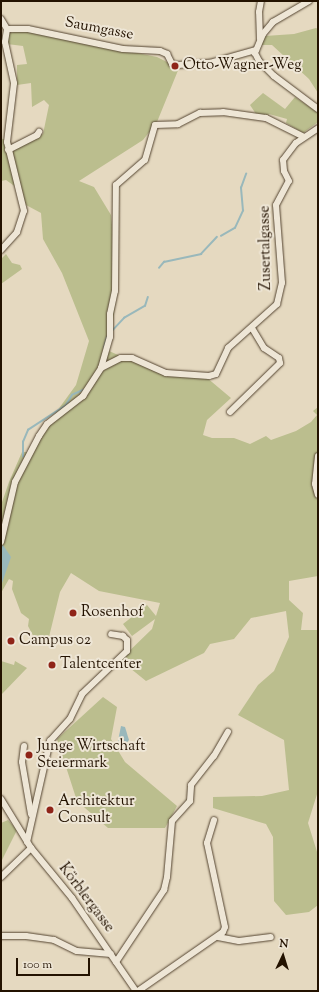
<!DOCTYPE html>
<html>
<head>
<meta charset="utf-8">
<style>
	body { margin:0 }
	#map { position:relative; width:319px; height:992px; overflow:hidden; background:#e5d9c0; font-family:"Sorts Mill Goudy",serif }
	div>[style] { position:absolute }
	.green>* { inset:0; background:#bbbe8e }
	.water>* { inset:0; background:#99b8bb }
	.stream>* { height:1.5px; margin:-0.75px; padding:0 0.75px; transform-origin:0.75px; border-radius:0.75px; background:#99b8bb }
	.roads { filter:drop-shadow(0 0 1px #544430) drop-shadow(0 0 1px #544430) }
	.minor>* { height:6px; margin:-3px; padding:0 3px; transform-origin:3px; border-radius:3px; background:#eee6d6 }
	.dots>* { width:11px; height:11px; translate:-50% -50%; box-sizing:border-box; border:2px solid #eee6d6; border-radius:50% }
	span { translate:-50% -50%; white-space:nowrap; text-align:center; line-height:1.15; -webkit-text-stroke:4px #eee6d6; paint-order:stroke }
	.street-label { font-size:15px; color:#231200 }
	.poi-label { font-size:15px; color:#231200 }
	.left { translate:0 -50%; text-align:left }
	.frame { position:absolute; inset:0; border:2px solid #231200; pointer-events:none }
	.north { position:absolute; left:263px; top:936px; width:40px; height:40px; -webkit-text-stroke:3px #eee6d6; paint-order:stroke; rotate:4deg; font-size:11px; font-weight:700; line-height:16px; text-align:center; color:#231200 }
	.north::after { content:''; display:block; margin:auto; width:14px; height:18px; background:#231200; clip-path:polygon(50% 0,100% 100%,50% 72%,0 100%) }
	.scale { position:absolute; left:16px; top:958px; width:74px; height:18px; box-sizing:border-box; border:2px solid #231200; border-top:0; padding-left:5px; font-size:12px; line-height:14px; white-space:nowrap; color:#231200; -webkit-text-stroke:3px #eee6d6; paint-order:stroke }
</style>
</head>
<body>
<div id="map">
	<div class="green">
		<i style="clip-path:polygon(316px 28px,318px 29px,318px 93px,309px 79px,272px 45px,261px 45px,265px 36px,294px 34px)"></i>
		<i style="clip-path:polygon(25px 30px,157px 57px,179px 68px,157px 122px,143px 140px,79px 181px,94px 187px,111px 215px,118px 284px,109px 351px,166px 376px,206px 377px,231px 398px,207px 420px,203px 435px,212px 438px,234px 438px,250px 444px,266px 436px,271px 440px,296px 431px,311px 422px,317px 415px,313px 411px,318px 407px,318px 452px,314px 462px,313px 484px,318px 503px,318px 576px,289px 581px,289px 600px,303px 613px,301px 630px,318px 630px,318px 791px,308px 823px,318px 855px,318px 905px,309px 912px,286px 915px,274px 901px,273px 837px,266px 824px,213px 808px,213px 797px,262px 796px,289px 790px,284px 740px,238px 715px,258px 685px,274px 671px,289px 637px,286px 611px,251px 618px,234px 639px,210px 644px,204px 653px,146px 681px,120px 660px,152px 629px,155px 619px,132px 636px,123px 624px,147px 605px,156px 616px,160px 603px,99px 591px,71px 573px,60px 592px,48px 641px,38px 645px,28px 626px,29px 619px,21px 613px,12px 589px,13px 581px,9px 579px,1px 593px,1px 505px,9px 482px,22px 452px,31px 452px,41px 433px,76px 385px,89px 341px,62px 273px,43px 239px,41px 213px,26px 205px,20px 190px,6px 180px,1px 181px,1px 139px,9px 139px,13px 151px,43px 134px,49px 105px,44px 100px,32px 107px,31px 83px,17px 85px,17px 65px,27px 64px,23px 46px,7px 44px,9px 33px)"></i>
		<i style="clip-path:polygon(263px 93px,285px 109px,295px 97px,318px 113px,318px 122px,303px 133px,286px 123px,287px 119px,269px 114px,268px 116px,256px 114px,250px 105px)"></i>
		<i style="clip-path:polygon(6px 254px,12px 263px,20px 265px,22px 269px,1px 284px,1px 259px)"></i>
		<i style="clip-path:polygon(1px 661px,14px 665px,15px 661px,27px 668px,1px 695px)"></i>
		<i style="clip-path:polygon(103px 697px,117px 707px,111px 739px,125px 762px,177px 806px,165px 828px,108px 828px,77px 801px,57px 739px)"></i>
		<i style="clip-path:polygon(8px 820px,17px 830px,1px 862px,1px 823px)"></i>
	</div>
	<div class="water">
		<i style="clip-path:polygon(3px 545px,11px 557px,1px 586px,1px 547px)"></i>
		<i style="clip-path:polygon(121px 726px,125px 727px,129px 740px,123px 747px,118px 741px)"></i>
	</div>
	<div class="stream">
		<i style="left:221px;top:236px;width:16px;rotate:-30deg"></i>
		<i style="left:235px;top:228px;width:19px;rotate:-65deg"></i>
		<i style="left:243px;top:211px;width:23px;rotate:-95deg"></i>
		<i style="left:241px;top:188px;width:15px;rotate:-70deg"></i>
		<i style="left:159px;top:268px;width:8px;rotate:-50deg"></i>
		<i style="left:164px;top:262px;width:38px;rotate:-12deg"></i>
		<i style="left:201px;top:254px;width:23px;rotate:-47deg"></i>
		<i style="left:112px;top:331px;width:18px;rotate:-47deg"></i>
		<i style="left:124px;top:318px;width:24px;rotate:-30deg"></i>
		<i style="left:145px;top:306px;width:9px;rotate:-72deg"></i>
		<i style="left:104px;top:348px;width:11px;rotate:-75deg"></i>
		<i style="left:74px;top:394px;width:10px;rotate:-24deg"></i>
		<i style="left:23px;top:457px;width:15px;rotate:-90deg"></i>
		<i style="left:23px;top:442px;width:13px;rotate:-67deg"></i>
		<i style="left:28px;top:430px;width:45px;rotate:-33.3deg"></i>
		<i style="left:66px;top:405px;width:12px;rotate:-59deg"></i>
	</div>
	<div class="roads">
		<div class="minor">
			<i style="left:309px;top:1px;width:42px;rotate:149.7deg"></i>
			<i style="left:273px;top:22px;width:16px;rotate:130deg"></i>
			<i style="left:263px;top:34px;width:21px;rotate:113deg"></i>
			<i style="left:255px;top:53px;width:9px;rotate:63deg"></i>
			<i style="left:259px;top:61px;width:21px;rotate:45deg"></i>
			<i style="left:274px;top:76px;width:55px;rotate:36.9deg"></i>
			<i style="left:1px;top:19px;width:12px;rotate:59deg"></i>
			<i style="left:7px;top:29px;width:21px"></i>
			<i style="left:28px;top:29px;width:97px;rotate:11.9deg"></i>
			<i style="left:123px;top:49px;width:37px;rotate:3deg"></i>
			<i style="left:160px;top:51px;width:8px;rotate:23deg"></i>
			<i style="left:167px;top:54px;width:11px;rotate:63deg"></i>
			<i style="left:172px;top:64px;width:6px;rotate:9deg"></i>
			<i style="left:178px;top:65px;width:32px;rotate:-4deg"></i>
			<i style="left:210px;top:63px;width:48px;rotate:-15.8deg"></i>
			<i style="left:260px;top:39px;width:27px;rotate:-92deg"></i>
			<i style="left:259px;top:12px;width:11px;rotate:-80deg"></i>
			<i style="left:8px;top:150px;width:33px;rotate:-27deg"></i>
			<i style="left:37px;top:135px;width:4px;rotate:-56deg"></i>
			<i style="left:1px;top:250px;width:24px;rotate:-48deg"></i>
			<i style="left:17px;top:232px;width:22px;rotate:-72deg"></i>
			<i style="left:24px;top:211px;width:71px;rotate:-103.8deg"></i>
			<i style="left:7px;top:142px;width:59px;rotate:-83.2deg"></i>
			<i style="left:14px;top:83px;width:42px;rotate:-102.4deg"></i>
			<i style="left:5px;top:42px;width:13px;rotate:-81deg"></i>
			<i style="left:101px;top:368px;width:32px;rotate:-74deg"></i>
			<i style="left:110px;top:337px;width:23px;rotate:-90deg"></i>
			<i style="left:110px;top:314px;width:24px;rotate:-78deg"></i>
			<i style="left:115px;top:291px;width:106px;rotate:-89.5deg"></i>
			<i style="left:116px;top:185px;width:38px;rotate:-41deg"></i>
			<i style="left:145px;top:160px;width:36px;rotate:-74deg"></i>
			<i style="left:155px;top:125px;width:23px;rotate:-2deg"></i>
			<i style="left:178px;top:124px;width:25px;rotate:-27deg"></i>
			<i style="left:200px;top:113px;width:23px;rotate:-2deg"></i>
			<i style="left:223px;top:112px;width:43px;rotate:7.9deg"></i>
			<i style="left:266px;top:118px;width:42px;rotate:26.6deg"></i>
			<i style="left:230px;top:412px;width:70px;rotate:-44.4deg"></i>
			<i style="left:280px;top:363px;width:5px;rotate:-101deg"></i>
			<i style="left:279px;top:358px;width:18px;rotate:-146deg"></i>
			<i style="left:264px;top:348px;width:23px;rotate:-121deg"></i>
			<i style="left:318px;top:456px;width:28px;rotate:96deg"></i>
			<i style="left:315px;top:484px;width:11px;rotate:75deg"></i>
			<i style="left:1px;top:542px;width:62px;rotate:-76.9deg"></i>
			<i style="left:15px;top:482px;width:52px;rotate:-62.4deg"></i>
			<i style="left:39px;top:436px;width:14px;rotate:-56deg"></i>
			<i style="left:47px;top:424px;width:46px;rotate:-37.9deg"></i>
			<i style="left:83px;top:396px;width:33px;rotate:-57deg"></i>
			<i style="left:101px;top:368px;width:22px;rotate:-27deg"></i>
			<i style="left:121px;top:358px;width:11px"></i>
			<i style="left:132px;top:358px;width:37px;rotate:24deg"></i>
			<i style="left:166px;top:373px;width:43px;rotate:4deg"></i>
			<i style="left:209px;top:376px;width:7px;rotate:-16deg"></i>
			<i style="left:216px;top:374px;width:29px;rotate:-65deg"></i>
			<i style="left:228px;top:348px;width:66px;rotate:-41.9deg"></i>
			<i style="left:277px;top:304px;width:22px;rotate:-77deg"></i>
			<i style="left:282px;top:283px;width:78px;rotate:-94.4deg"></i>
			<i style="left:276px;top:205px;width:27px;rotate:-62deg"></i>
			<i style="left:289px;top:181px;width:11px;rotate:-117deg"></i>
			<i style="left:284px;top:171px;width:11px;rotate:-95deg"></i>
			<i style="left:283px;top:160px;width:21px;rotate:-53deg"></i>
			<i style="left:296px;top:143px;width:27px;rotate:-34deg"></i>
			<i style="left:24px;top:746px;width:16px;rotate:97deg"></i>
			<i style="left:22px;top:762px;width:53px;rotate:80.2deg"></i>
			<i style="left:1px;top:799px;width:57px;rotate:58.5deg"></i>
			<i style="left:31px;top:848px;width:65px;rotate:50.6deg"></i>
			<i style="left:72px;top:898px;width:113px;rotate:55.5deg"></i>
			<i style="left:27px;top:842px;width:104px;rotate:-77.2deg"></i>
			<i style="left:50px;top:741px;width:30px;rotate:-48deg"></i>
			<i style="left:70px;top:719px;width:28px;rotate:-64deg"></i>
			<i style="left:82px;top:694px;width:62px;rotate:-43.7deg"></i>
			<i style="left:127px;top:651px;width:11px;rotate:-90deg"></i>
			<i style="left:127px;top:640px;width:6px;rotate:-135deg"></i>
			<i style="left:123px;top:636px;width:12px;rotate:-171deg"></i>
			<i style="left:1px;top:877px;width:42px;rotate:-44deg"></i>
			<i style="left:1px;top:936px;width:25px"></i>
			<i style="left:26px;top:936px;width:28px;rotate:8deg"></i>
			<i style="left:54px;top:940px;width:25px;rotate:26deg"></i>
			<i style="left:77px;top:951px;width:34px;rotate:5deg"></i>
			<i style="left:218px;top:937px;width:21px;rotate:11deg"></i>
			<i style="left:239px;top:941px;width:32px;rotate:-7deg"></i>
			<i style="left:116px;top:962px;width:87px;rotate:-56.3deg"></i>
			<i style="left:164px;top:890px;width:13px;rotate:-77deg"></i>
			<i style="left:167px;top:877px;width:56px;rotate:-84.9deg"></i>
			<i style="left:172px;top:821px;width:27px;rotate:-48deg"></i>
			<i style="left:190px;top:801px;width:16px;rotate:-86deg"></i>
			<i style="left:191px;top:785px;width:37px;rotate:-52deg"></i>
			<i style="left:214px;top:756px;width:28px;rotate:-60deg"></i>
			<i style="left:138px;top:991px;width:103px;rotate:-34.8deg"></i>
			<i style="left:223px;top:932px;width:5px;rotate:-68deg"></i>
			<i style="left:225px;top:927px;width:86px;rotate:-102.1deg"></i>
			<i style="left:207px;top:843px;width:24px;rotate:-73deg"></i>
		</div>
	</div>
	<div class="dots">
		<i style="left:175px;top:66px;background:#8f2418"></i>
		<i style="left:73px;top:613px;background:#8f2418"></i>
		<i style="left:11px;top:641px;background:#8f2418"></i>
		<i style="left:52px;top:665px;background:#8f2418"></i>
		<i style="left:29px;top:755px;background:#8f2418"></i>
		<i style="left:50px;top:810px;background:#8f2418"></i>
	</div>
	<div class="street-label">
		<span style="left:99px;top:29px;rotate:11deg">Saumgasse</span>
		<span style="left:266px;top:248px;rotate:-91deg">Zusertalgasse</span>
		<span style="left:86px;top:898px;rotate:53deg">Körblergasse</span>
	</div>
	<div class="poi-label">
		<span class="left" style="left:183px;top:66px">Otto-Wagner-Weg</span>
		<span class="left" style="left:81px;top:613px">Rosenhof</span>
		<span class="left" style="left:19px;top:641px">Campus 02</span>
		<span class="left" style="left:60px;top:665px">Talentcenter</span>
		<span class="left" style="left:37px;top:755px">Junge Wirtschaft<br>Steiermark</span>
		<span class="left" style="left:58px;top:810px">Architektur<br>Consult</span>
	</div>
	<div class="frame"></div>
	<div class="north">N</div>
	<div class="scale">100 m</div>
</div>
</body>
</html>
